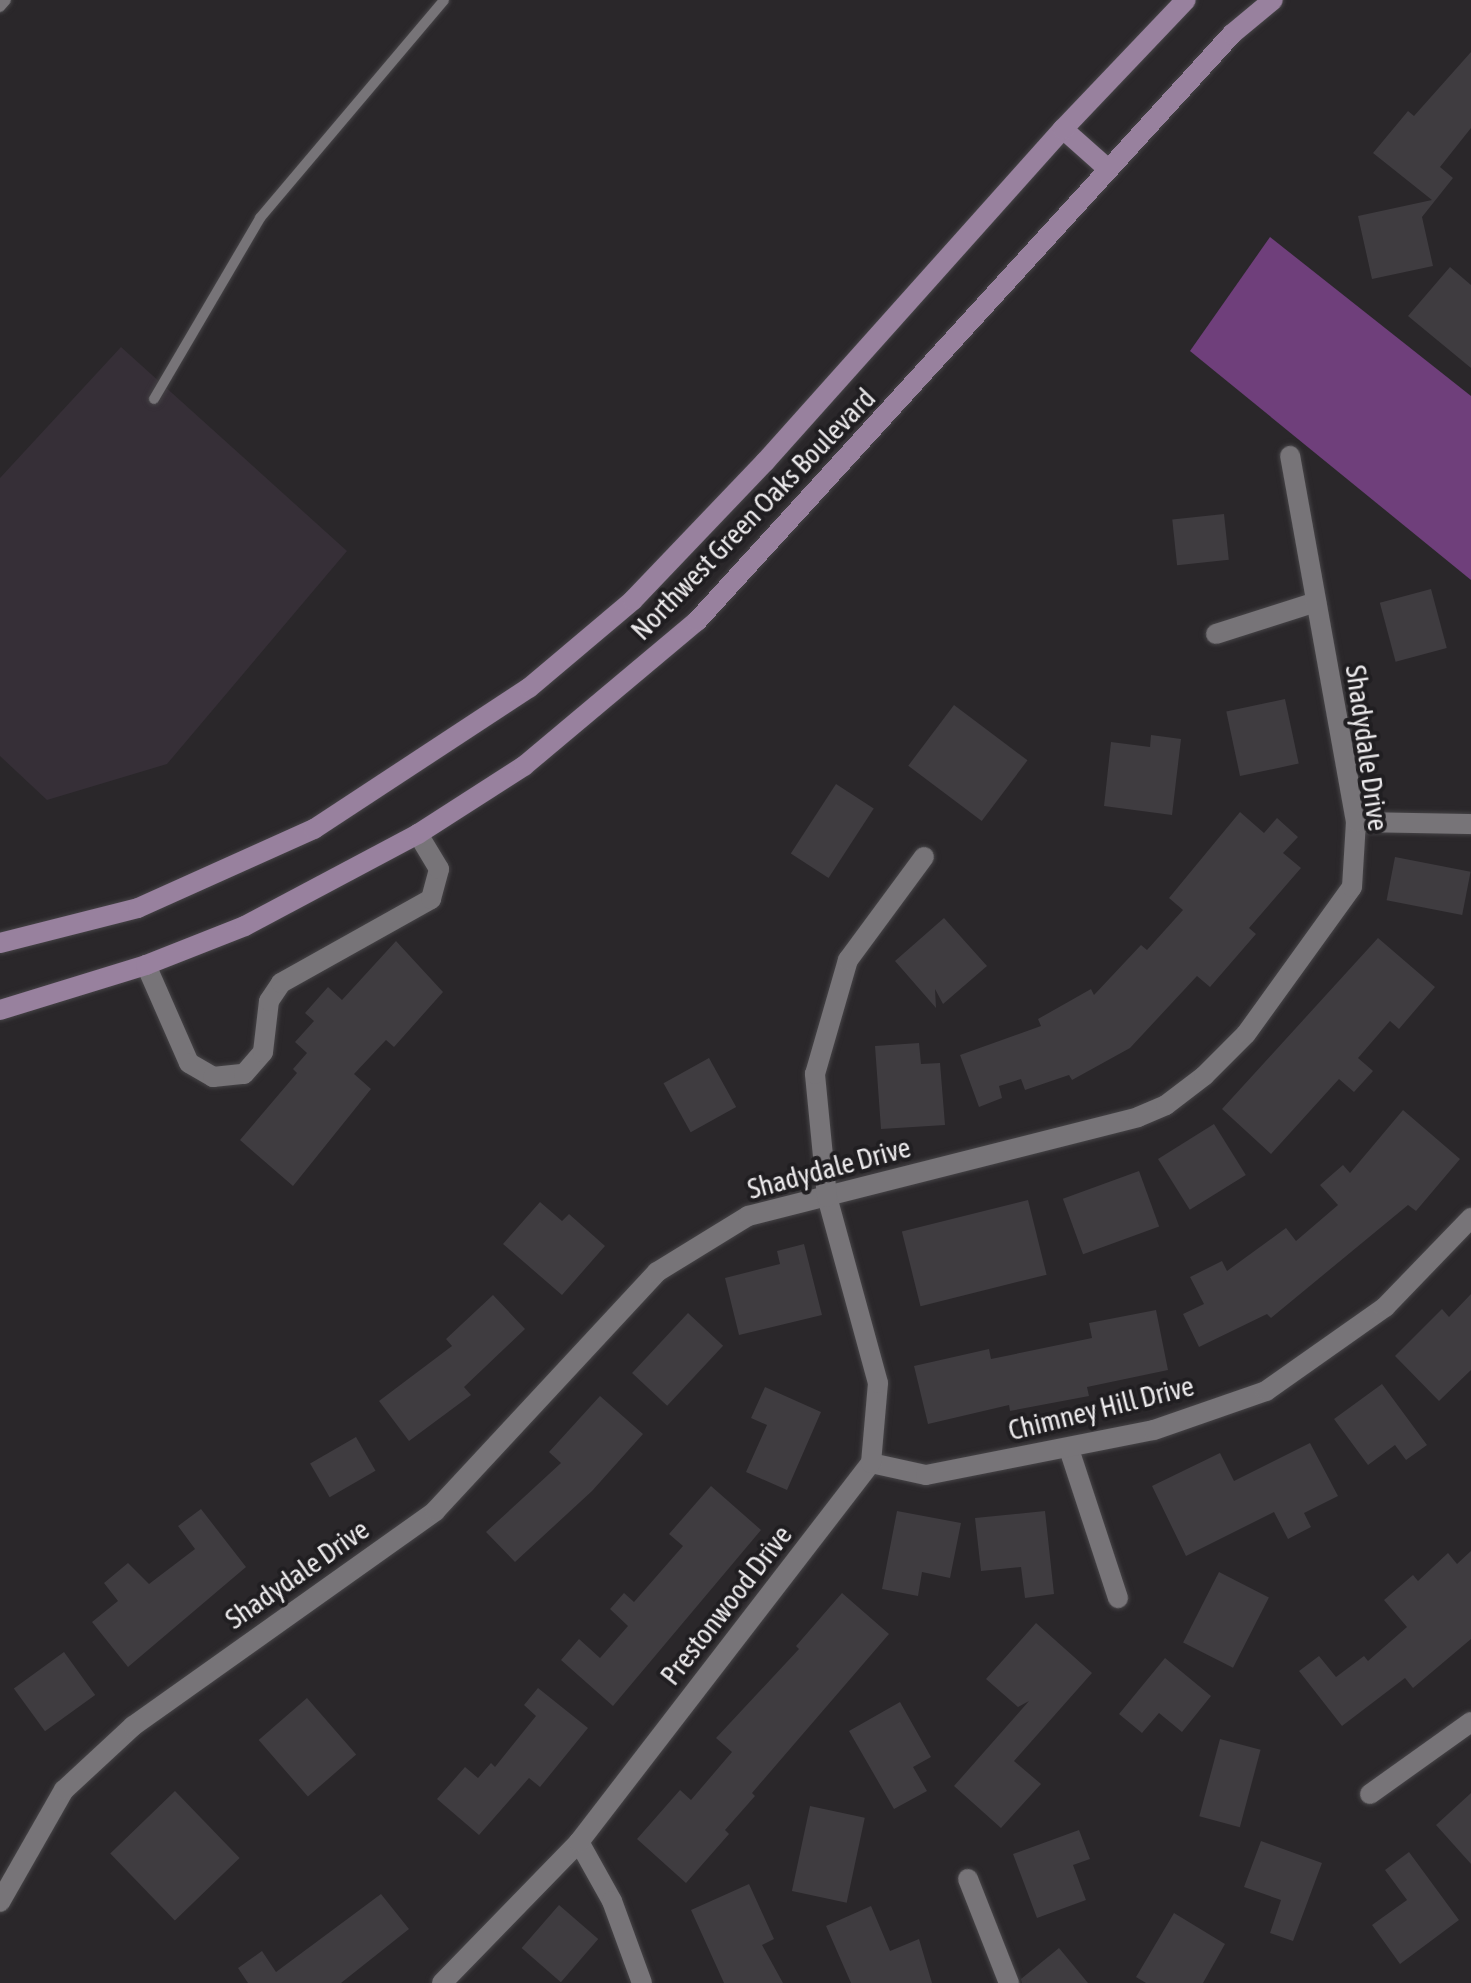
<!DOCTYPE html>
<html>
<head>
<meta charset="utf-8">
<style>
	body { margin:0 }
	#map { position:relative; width:1471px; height:1983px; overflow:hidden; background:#2a272a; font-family:"Asap Condensed",sans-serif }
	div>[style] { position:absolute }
	.built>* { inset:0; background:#362f37 }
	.forest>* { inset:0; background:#6f3f7b }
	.building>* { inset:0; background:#3f3c40; transform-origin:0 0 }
	.roads { filter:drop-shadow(0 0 2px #464447) drop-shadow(0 0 2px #464447) }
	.service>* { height:10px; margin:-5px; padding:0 5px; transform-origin:5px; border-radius:5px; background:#777478 }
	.minor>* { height:20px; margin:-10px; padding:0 10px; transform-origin:10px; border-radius:10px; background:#777478 }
	.secondary>* { height:20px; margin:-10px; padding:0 10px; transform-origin:10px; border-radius:10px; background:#98819e }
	span { translate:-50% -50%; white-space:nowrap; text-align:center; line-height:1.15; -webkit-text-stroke:8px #201e21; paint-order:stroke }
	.street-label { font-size:28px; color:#eceaec }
</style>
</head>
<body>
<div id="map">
	<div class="built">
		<i style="clip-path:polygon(121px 347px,347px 551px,167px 764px,47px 800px,0 756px,0 478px)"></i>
	</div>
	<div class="forest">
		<i style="clip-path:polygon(1270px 237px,1471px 396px,1471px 580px,1190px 351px)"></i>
	</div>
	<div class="building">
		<i style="clip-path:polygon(1471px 52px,1471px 128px,1440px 167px,1453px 178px,1422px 217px,1433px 266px,1372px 279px,1358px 216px,1432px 200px,1373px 153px,1408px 111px,1414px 116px)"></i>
		<i style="clip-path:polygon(1450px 267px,1471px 285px,1471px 368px,1408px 316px)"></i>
		<i style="left:1224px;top:514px;width:46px;height:52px;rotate:84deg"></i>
		<i style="left:1431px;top:589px;width:61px;height:53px;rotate:75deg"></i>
		<i style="left:1285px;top:699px;width:66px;height:60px;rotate:78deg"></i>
		<i style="left:954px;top:705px;width:92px;height:76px;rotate:37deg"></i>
		<i style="clip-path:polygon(1151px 735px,1181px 739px,1172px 815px,1104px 806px,1111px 742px,1150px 747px)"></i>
		<i style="left:836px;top:784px;width:45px;height:83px;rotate:33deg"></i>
		<i style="clip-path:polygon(1240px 812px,1264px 833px,1277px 818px,1298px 837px,1283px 853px,1301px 868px,1249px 928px,1256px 934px,1210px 987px,1197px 976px,1130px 1048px,1072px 1080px,1069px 1075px,1025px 1090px,1021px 1079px,999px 1086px,1002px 1098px,979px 1107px,960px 1055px,1041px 1026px,1038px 1019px,1091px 989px,1094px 995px,1141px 945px,1147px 950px,1183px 910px,1169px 898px)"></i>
		<i style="left:1395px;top:857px;width:77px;height:44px;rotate:11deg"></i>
		<i style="clip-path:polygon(944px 918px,987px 966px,943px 1004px,935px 989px,936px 1008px,895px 961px)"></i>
		<i style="clip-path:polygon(1378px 938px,1435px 987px,1399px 1029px,1390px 1021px,1358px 1058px,1373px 1071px,1354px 1092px,1339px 1079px,1271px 1154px,1222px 1109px)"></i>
		<i style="clip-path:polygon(396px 941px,443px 992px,394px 1047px,386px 1040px,354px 1074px,371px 1089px,293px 1186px,240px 1140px,297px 1073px,293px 1069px,307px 1053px,295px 1042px,314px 1021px,305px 1013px,328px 987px,342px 1000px)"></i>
		<i style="clip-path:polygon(919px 1043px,921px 1064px,940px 1063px,945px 1125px,881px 1129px,875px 1046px)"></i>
		<i style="left:709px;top:1058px;width:56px;height:52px;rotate:61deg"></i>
		<i style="clip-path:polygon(1403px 1110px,1460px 1159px,1416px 1211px,1408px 1205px,1271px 1318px,1267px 1314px,1199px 1347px,1183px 1314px,1204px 1304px,1190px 1277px,1222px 1261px,1227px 1271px,1286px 1228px,1296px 1241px,1338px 1205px,1320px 1185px,1343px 1165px,1350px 1173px)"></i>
		<i style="left:1214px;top:1124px;width:60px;height:66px;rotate:58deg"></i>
		<i style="left:1139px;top:1171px;width:59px;height:81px;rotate:70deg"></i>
		<i style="left:1028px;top:1200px;width:77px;height:130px;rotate:76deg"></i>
		<i style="clip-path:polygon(540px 1202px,562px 1221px,569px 1214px,605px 1246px,562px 1295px,503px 1244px)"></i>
		<i style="clip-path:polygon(804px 1244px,822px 1315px,739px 1335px,725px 1278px,780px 1264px,777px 1251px)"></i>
		<i style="clip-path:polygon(1471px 1294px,1471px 1370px,1439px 1401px,1395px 1356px,1442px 1309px,1449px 1317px)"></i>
		<i style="clip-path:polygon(493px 1295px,525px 1329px,464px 1387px,471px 1395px,409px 1441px,379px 1401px,452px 1346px,446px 1339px)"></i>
		<i style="clip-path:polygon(1156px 1310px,1168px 1370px,1087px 1387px,1089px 1396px,1010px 1411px,1009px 1405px,928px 1424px,914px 1366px,989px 1349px,991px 1359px,1092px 1338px,1089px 1323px)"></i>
		<i style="left:688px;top:1313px;width:48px;height:82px;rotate:43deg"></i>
		<i style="clip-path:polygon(1382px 1384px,1427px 1445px,1406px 1460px,1395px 1445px,1368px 1465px,1334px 1419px)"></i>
		<i style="clip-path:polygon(765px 1387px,821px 1412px,787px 1490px,746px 1472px,767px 1425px,751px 1418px)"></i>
		<i style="clip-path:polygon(600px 1396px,643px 1434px,592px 1491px,515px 1562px,486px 1532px,561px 1463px,549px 1452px)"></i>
		<i style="left:356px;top:1437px;width:39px;height:53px;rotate:60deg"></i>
		<i style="clip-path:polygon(1310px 1443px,1338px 1496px,1304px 1513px,1311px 1527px,1288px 1539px,1274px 1512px,1186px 1556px,1152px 1486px,1220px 1453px,1234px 1481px)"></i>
		<i style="clip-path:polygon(711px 1486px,761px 1530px,613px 1706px,561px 1660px,579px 1639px,600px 1658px,628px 1626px,610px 1609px,624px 1593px,634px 1602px,683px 1546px,669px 1534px)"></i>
		<i style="clip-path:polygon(201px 1509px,246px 1567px,128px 1667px,92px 1622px,118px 1601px,104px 1583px,128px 1563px,149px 1584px,195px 1549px,178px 1526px)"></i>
		<i style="clip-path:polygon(897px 1511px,961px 1523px,950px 1578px,922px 1572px,918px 1596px,882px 1589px)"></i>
		<i style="clip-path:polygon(1045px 1511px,1054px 1594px,1025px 1598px,1021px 1567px,981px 1571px,975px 1518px)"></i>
		<i style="clip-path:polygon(1471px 1551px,1471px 1639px,1413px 1688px,1405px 1678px,1342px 1726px,1299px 1671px,1319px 1656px,1336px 1677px,1364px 1656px,1368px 1661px,1407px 1627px,1384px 1600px,1413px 1575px,1418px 1581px,1448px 1553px,1457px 1564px)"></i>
		<i style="left:1219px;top:1572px;width:56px;height:79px;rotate:27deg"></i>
		<i style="clip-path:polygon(842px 1593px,889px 1634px,752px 1793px,755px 1796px,725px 1830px,729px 1834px,686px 1883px,637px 1839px,680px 1790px,691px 1800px,732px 1752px,716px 1738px,799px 1649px,796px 1646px)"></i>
		<i style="clip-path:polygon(1036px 1623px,1092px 1673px,1014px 1761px,1041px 1784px,1001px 1828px,954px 1786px,1029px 1701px,1018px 1707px,986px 1679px)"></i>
		<i style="left:64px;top:1652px;width:53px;height:62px;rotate:54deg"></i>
		<i style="clip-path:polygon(1165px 1658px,1211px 1696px,1182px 1732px,1159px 1713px,1142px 1733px,1119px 1714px)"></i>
		<i style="clip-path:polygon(538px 1688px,588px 1728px,540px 1787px,529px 1778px,479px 1835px,437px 1799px,465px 1767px,478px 1778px,491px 1763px,495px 1767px,536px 1716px,524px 1705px)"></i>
		<i style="left:307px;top:1698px;width:75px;height:64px;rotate:49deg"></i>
		<i style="clip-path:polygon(900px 1702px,931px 1757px,913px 1767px,927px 1791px,894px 1809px,849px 1731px)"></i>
		<i style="left:1220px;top:1739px;width:42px;height:80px;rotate:15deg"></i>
		<i style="left:175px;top:1791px;width:93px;height:90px;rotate:46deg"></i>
		<i style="clip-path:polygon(1471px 1793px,1471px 1864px,1436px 1825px)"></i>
		<i style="left:810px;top:1806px;width:56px;height:87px;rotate:12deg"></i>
		<i style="clip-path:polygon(1079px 1830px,1090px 1859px,1073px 1865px,1086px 1900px,1037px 1918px,1013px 1854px)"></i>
		<i style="clip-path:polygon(1261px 1841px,1322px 1863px,1293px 1941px,1270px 1933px,1281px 1900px,1244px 1887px)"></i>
		<i style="clip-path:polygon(1409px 1852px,1459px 1920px,1400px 1964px,1372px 1925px,1407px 1900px,1385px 1870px)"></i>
		<i style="clip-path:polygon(749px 1884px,774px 1939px,762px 1945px,783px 1983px,724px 1983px,691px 1910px)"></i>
		<i style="clip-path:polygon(381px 1894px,409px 1929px,341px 1983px,248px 1983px,238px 1968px,262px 1951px,276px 1972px)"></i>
		<i style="left:559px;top:1905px;width:52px;height:57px;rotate:41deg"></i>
		<i style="clip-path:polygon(871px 1906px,890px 1951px,919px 1939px,932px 1983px,851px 1983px,826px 1926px)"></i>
		<i style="clip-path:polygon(1174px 1913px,1225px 1944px,1203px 1983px,1146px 1983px,1136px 1977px)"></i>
		<i style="clip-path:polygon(1059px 1948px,1088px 1983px,1022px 1983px,1021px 1979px)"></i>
	</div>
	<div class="roads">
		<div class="service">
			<i style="left:0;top:7px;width:9px;rotate:-49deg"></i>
			<i style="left:154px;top:399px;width:210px;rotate:-59.6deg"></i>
			<i style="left:260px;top:218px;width:285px;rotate:-49.8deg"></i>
		</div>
		<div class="minor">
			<i style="left:1216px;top:634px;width:105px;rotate:-17.7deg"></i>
			<i style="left:1356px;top:822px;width:115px;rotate:1deg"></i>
			<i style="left:146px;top:965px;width:107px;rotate:66.3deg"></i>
			<i style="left:189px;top:1063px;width:28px;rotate:30deg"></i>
			<i style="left:213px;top:1077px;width:31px;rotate:-6deg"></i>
			<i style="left:244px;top:1074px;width:29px;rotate:-49deg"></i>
			<i style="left:263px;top:1052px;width:51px;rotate:-83.3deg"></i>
			<i style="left:269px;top:1001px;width:22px;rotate:-56deg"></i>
			<i style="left:281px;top:983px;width:172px;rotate:-29.2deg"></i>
			<i style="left:431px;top:899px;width:31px;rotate:-75deg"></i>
			<i style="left:439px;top:869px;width:41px;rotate:-121deg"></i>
			<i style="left:1069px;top:1449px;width:157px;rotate:71.8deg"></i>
			<i style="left:871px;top:1463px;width:56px;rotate:12.3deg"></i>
			<i style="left:926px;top:1475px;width:232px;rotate:-11.2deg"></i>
			<i style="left:1154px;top:1430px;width:119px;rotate:-19.2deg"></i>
			<i style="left:1266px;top:1391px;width:146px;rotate:-35.2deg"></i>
			<i style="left:1385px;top:1307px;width:124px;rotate:-46deg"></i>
			<i style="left:1370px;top:1794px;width:124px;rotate:-35.5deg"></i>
			<i style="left:579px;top:1842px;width:68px;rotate:60.8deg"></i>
			<i style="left:612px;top:1901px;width:87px;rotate:69.9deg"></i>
			<i style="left:968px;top:1879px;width:112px;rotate:68.5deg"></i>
			<i style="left:0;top:1902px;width:129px;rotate:-60.3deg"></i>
			<i style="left:64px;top:1790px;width:94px;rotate:-42.8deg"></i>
			<i style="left:133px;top:1726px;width:371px;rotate:-35.4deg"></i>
			<i style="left:435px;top:1511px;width:326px;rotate:-47.1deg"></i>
			<i style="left:657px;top:1272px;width:107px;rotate:-31.6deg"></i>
			<i style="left:748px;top:1216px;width:402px;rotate:-14.2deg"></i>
			<i style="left:1138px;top:1117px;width:30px;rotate:-23deg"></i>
			<i style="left:1166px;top:1105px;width:48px;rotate:-37.3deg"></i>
			<i style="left:1204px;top:1076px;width:59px;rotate:-45deg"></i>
			<i style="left:1246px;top:1034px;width:181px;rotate:-54.2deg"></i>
			<i style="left:1352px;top:887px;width:65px;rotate:-86.5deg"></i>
			<i style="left:1356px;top:822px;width:372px;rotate:-100.2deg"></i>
			<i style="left:442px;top:1983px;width:197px;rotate:-45.8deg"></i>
			<i style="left:579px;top:1842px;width:478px;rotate:-52.4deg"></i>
			<i style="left:871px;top:1463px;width:80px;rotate:-85deg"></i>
			<i style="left:878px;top:1383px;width:193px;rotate:-105.3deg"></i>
			<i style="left:827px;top:1197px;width:124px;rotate:-95.6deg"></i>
			<i style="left:815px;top:1074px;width:119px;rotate:-73.9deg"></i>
			<i style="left:848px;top:960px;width:128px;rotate:-53.6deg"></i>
		</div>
		<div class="secondary">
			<i style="left:1063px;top:129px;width:60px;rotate:41.6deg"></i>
			<i style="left:0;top:943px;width:142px;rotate:-14.2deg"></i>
			<i style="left:138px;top:908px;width:193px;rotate:-24.2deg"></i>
			<i style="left:314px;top:829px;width:257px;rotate:-33.3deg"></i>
			<i style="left:529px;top:688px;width:136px;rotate:-40.2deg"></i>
			<i style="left:633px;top:600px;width:191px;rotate:-46.3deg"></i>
			<i style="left:765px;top:462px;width:447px;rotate:-48.2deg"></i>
			<i style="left:1063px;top:129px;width:178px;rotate:-46.4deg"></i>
			<i style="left:0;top:1010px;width:153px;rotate:-17.1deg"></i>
			<i style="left:146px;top:965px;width:106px;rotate:-21.5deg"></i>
			<i style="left:245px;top:926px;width:196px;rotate:-28deg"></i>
			<i style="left:418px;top:834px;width:126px;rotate:-32.7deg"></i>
			<i style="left:524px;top:766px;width:226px;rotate:-40deg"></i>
			<i style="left:697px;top:621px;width:794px;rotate:-47.65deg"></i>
			<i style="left:1232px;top:34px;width:53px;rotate:-39.7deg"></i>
		</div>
	</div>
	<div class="street-label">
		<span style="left:753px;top:514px;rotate:-46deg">Northwest Green Oaks Boulevard</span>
		<span style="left:1367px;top:748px;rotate:82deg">Shadydale Drive</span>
		<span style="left:829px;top:1168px;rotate:-15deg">Shadydale Drive</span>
		<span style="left:1101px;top:1408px;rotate:-14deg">Chimney Hill Drive</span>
		<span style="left:297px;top:1574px;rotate:-35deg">Shadydale Drive</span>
		<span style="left:726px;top:1605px;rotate:-52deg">Prestonwood Drive</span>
	</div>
</div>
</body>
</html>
